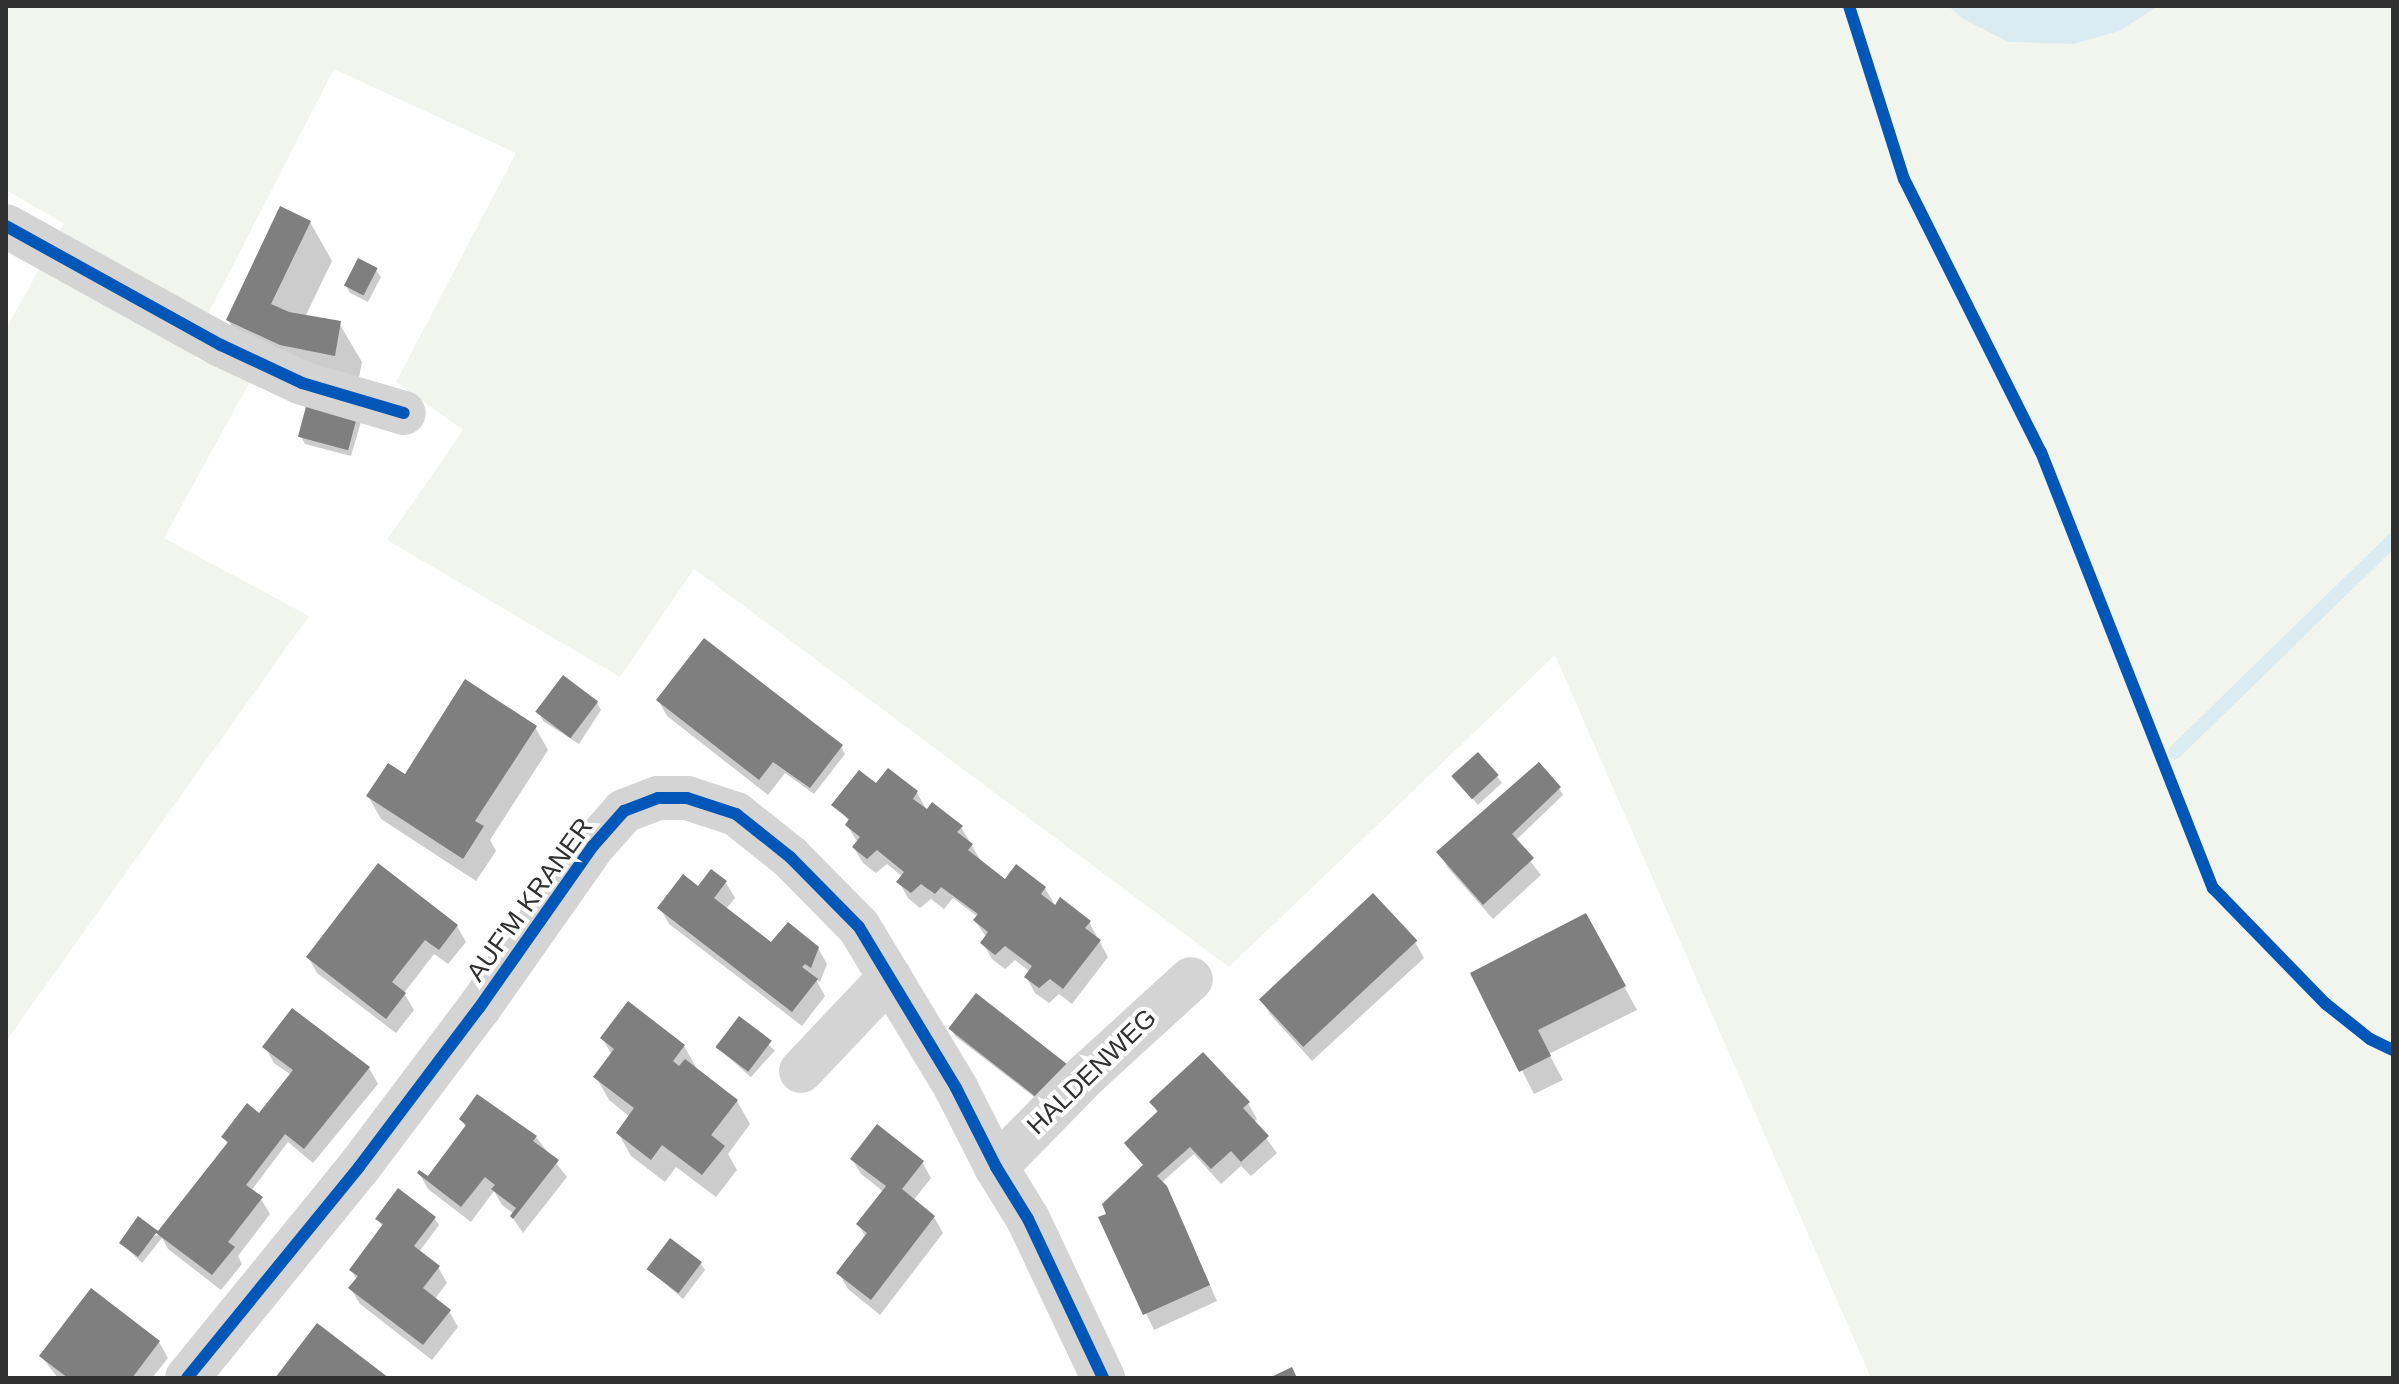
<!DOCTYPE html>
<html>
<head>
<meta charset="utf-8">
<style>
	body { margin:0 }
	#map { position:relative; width:2399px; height:1384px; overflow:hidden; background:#fff; font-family:Helvetica,sans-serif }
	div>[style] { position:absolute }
	.green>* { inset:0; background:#f2f5ed }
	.water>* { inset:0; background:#dbebf2 }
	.shadow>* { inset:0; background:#0003; transform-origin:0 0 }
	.stream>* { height:14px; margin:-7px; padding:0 7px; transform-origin:7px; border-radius:7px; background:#dbebf2 }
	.building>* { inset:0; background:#7f7f7f; transform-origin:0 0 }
	.street>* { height:44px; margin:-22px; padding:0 22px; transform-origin:22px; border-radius:22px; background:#d4d4d4 }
	.cycleway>* { height:12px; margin:-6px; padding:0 6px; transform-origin:6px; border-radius:6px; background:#0057b8 }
	span { translate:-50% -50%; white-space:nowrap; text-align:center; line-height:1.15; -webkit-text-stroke:8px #fff; paint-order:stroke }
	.street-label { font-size:26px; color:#303030 }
	.frame { position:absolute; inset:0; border:8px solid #303030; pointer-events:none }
</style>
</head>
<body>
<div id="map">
	<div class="green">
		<i style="clip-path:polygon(6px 6px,1948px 6px,1963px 19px,2008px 42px,2073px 44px,2120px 31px,2158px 6px,2393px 6px,2393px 1378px,1871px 1378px,1555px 655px,1229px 967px,694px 569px,620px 677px,387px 540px,463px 430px,396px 382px,516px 153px,334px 69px,210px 310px,195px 358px,252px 378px,164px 538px,309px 616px,6px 1041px,6px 329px,64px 224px,6px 190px)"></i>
	</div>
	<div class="water">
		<i style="clip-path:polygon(1948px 6px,2158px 6px,2120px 31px,2073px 44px,2008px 42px,1963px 19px)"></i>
	</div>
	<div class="shadow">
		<i style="clip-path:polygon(310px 222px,332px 261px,305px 317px,339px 323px,362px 362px,356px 393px,250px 358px,228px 320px)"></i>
		<i style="clip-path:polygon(376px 270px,381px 277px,368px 302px,350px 293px,346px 286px)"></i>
		<i style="clip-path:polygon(310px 401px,361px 422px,351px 456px,305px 444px,301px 437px)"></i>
		<i style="clip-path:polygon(658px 700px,841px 747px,845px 754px,814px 794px,785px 773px,768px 795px,667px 716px)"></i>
		<i style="clip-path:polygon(597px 703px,601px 710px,579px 744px,543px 721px,539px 713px)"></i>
		<i style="clip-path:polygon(535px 727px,548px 750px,490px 840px,496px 851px,476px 881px,381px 819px,368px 796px)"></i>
		<i style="clip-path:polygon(1497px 776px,1502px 783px,1478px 805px,1454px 777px)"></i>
		<i style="clip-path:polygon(875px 784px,917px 793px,928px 812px,961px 827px,981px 861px,1003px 880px,1045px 888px,1056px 907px,1089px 922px,1108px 957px,1072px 1004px,1059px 994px,1049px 1003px,1035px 993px,1026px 977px,1030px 972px,1015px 960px,1005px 969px,992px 959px,983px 943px,987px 938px,975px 921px,978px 917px,953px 898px,944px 909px,931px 899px,920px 908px,908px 898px,899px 882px,903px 877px,887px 864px,876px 873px,863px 863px,854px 848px,858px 843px,847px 825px,850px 822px,834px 805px)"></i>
		<i style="clip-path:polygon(1559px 788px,1563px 795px,1515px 841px,1541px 875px,1493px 919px,1448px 868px,1439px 852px)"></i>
		<i style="clip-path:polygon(726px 883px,735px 898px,726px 909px,772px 945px,818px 948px,827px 964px,820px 982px,815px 978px,825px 996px,802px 1026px,669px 924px,660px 908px,698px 889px)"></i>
		<i style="clip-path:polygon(457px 926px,466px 942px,448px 964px,434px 954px,404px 993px,414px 1010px,396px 1033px,317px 973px,308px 957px)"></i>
		<i style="clip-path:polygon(1598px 939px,1637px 1010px,1549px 1054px,1563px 1080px,1534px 1094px,1473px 974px)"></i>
		<i style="clip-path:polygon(1415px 942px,1424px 958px,1312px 1061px,1270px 1014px,1261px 998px)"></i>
		<i style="clip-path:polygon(977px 996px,1047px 1107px,955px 1036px,951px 1029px)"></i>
		<i style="left:740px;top:1019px;width:47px;height:36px;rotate:42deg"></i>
		<i style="clip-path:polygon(602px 1038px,684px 1046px,697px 1069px,737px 1101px,750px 1124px,728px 1154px,737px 1170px,716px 1197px,676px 1167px,665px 1182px,631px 1156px,618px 1133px,630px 1117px,609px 1100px,596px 1077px,612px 1055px)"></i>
		<i style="clip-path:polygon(265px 1047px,369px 1068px,378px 1084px,313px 1163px,288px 1142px,251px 1191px,261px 1199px,270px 1214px,238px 1256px,242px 1264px,221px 1290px,168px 1249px,162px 1238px,142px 1263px,121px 1243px,158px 1235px,228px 1145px,224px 1137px,260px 1115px,291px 1075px,274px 1063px)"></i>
		<i style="clip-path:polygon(1152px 1102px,1248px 1103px,1257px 1119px,1254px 1122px,1277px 1153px,1251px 1176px,1241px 1166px,1221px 1184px,1194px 1154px,1161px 1183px,1175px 1204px,1217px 1301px,1154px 1330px,1101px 1218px,1109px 1215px,1145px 1166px,1126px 1144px,1158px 1114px)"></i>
		<i style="clip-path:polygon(461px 1119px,536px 1137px,567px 1177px,523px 1233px,512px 1217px,514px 1214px,502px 1205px,494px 1191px,471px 1222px,428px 1189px,419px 1173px,428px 1179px,466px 1128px)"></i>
		<i style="clip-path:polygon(852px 1159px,922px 1162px,931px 1178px,913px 1201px,934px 1217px,943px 1233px,880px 1315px,848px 1289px,839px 1273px,866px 1238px,858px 1224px,884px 1192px,861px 1174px)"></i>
		<i style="clip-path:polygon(434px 1218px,439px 1225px,419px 1252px,438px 1267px,447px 1283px,434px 1300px,449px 1311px,458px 1327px,432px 1360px,360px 1304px,351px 1289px,357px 1280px,351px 1270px,383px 1227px,377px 1219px)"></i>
		<i style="clip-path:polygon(700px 1263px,705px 1270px,683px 1299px,649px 1270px)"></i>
		<i style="clip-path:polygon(159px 1342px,168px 1358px,152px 1378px,58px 1378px,41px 1356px)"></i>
	</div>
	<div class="stream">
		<i style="left:2175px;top:752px;width:304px;rotate:-44.2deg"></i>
	</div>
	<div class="building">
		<i style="clip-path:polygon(280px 206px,311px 221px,271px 304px,289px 312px,341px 321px,335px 356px,280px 345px,226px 320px)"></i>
		<i style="left:358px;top:258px;width:22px;height:31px;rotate:27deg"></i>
		<i style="left:308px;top:399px;width:52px;height:39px;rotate:15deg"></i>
		<i style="clip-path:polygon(704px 638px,843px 745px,810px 788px,773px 762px,759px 780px,656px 700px)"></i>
		<i style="left:563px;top:675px;width:44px;height:46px;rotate:37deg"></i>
		<i style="clip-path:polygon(465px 679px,537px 726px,475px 821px,484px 826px,463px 859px,366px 796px,388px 763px,405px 774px)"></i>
		<i style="left:1478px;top:752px;width:31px;height:36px;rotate:48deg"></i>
		<i style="clip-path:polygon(1539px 762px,1561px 787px,1512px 834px,1534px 858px,1483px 905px,1436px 852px)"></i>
		<i style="clip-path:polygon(888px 768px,918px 791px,913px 799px,927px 809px,932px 802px,963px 826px,957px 832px,973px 844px,968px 850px,1005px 879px,1016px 864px,1046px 887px,1041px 894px,1055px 905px,1060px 897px,1091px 921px,1085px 928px,1101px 940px,1063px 989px,1050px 979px,1039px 988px,1024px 977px,1032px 966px,1005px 946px,995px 955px,980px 943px,988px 932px,973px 920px,978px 914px,941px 887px,935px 894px,921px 884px,911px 893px,896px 882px,904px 872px,877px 850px,867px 859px,852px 847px,860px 837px,845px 825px,849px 819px,831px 805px,859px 770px,876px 783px)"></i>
		<i style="clip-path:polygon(378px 863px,458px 925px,439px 950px,425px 940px,392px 982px,406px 993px,386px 1019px,306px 957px)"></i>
		<i style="clip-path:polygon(711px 869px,727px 881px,714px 898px,771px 942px,788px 922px,819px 947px,811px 968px,805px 964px,802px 967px,818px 979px,792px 1012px,657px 908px,683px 874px,698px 886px)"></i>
		<i style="left:1373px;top:893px;width:65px;height:156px;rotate:47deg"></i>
		<i style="clip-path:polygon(1586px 913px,1626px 986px,1538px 1030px,1551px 1056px,1519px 1072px,1470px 973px)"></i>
		<i style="left:976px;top:993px;width:125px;height:45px;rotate:38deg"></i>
		<i style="clip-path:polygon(628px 1001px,685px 1045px,673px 1061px,679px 1066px,685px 1059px,738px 1100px,711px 1135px,725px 1146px,702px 1175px,662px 1145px,651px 1160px,616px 1133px,634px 1108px,593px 1077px,614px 1049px,600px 1038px)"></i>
		<i style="clip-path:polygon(292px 1008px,370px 1067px,304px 1149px,285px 1134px,246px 1185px,263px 1197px,228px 1242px,235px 1247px,212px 1275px,156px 1233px,138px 1257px,119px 1243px,138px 1216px,158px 1231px,228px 1142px,221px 1137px,247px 1103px,259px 1113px,293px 1070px,262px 1047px)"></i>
		<i style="left:739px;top:1016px;width:41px;height:39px;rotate:37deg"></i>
		<i style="clip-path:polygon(1203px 1052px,1250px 1102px,1243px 1108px,1269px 1136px,1241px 1162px,1231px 1151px,1211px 1169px,1190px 1147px,1157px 1176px,1167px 1186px,1210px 1285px,1143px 1315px,1098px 1217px,1106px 1214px,1102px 1204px,1143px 1165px,1124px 1143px,1158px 1111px,1149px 1102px)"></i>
		<i style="clip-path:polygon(477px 1094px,537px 1136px,533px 1141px,559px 1160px,513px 1219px,510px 1216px,516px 1208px,491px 1189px,495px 1185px,485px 1177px,461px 1207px,417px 1173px,419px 1170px,428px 1176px,466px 1125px,459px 1119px)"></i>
		<i style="clip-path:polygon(877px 1124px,924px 1161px,902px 1189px,935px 1216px,871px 1300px,836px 1273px,867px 1233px,856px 1224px,886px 1186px,850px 1159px)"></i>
		<i style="clip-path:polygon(398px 1188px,436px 1217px,414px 1246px,440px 1266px,423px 1288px,451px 1310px,423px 1345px,348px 1288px,358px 1276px,349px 1270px,383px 1224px,375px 1219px)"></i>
		<i style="left:670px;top:1238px;width:40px;height:39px;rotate:37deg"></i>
		<i style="clip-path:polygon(91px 1288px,160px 1341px,132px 1378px,68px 1378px,39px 1356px)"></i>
		<i style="clip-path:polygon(317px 1323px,389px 1378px,275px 1378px)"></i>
		<i style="clip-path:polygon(1292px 1367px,1297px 1378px,1269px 1378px)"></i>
	</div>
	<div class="street">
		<i style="left:6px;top:226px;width:246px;rotate:29deg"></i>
		<i style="left:221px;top:345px;width:89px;rotate:25.1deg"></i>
		<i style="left:302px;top:383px;width:106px;rotate:16.4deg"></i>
		<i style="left:801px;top:1071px;width:129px;rotate:-46.6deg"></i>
		<i style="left:996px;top:1167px;width:129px;rotate:-45.6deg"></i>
		<i style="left:1086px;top:1075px;width:142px;rotate:-42.4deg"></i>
		<i style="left:187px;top:1378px;width:272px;rotate:-50.8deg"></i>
		<i style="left:359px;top:1167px;width:199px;rotate:-53deg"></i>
		<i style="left:479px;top:1008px;width:198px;rotate:-54.9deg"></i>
		<i style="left:593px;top:846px;width:47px;rotate:-48.5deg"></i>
		<i style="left:624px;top:811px;width:36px;rotate:-21deg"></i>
		<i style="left:658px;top:798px;width:29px"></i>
		<i style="left:687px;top:798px;width:52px;rotate:18.1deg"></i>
		<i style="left:736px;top:814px;width:69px;rotate:38.5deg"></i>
		<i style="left:790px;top:857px;width:98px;rotate:45.4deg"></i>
		<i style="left:859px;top:927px;width:188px;rotate:58.9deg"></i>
		<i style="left:956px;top:1088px;width:89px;rotate:63.1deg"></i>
		<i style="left:996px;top:1167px;width:61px;rotate:58.4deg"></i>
		<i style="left:1028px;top:1219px;width:176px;rotate:64.7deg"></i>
	</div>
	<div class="cycleway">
		<i style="left:1849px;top:6px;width:182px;rotate:72.4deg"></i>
		<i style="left:1904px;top:179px;width:305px;rotate:63.4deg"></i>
		<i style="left:2041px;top:452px;width:469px;rotate:68.5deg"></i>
		<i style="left:2213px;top:888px;width:162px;rotate:45.8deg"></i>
		<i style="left:2326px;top:1004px;width:56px;rotate:38.5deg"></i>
		<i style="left:2370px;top:1039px;width:25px;rotate:26deg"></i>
		<i style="left:6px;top:226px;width:246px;rotate:29deg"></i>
		<i style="left:221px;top:345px;width:89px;rotate:25.1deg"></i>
		<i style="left:302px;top:383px;width:106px;rotate:16.4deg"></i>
		<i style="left:187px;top:1378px;width:272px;rotate:-50.8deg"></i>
		<i style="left:359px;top:1167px;width:199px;rotate:-53deg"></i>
		<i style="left:479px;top:1008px;width:198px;rotate:-54.9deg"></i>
		<i style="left:593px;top:846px;width:47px;rotate:-48.5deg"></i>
		<i style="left:624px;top:811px;width:36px;rotate:-21deg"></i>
		<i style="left:658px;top:798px;width:29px"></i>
		<i style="left:687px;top:798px;width:52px;rotate:18.1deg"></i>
		<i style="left:736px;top:814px;width:69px;rotate:38.5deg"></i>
		<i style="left:790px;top:857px;width:98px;rotate:45.4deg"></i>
		<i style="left:859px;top:927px;width:188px;rotate:58.9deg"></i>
		<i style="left:956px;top:1088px;width:89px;rotate:63.1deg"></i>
		<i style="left:996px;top:1167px;width:61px;rotate:58.4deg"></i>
		<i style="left:1028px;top:1219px;width:176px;rotate:64.7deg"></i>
	</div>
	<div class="street-label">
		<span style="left:530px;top:900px;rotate:-54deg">AUF'M KRANER</span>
		<span style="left:1092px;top:1072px;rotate:-44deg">HALDENWEG</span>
	</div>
	<div class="frame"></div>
</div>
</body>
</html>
